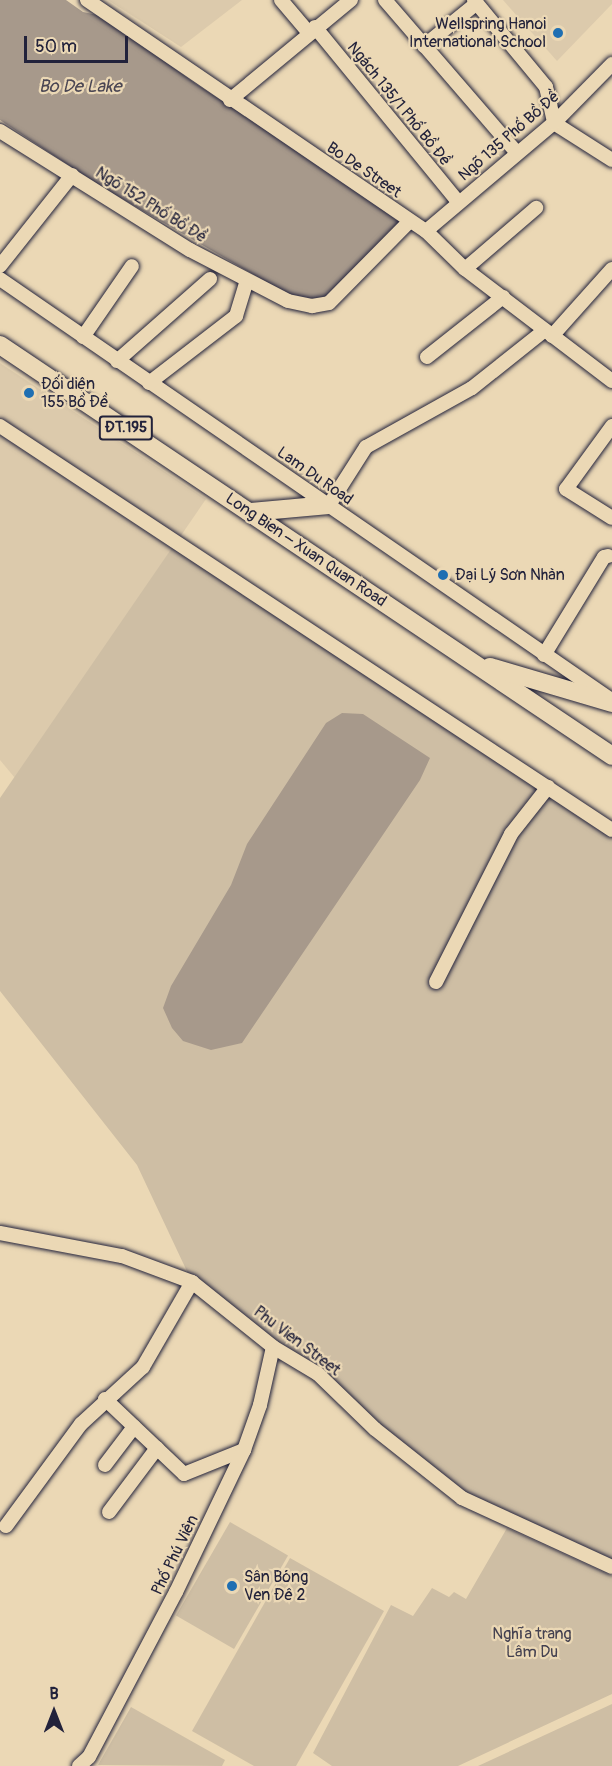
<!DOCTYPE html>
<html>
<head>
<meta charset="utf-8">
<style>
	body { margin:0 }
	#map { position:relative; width:612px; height:1766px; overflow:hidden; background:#ebd8b5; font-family:Pangolin,sans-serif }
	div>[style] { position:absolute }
	.built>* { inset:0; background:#dccaac }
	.green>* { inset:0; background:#cebea4; transform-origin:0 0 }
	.water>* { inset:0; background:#a7998b }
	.roads { filter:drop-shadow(0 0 2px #22223b) drop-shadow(0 0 2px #22223b) }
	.minor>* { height:14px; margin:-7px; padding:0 7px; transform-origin:7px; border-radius:7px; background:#ebd8b5 }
	.major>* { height:18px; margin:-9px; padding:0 9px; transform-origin:9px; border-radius:9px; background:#ebd8b5 }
	.dots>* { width:16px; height:16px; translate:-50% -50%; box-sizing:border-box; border:3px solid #ebd8b5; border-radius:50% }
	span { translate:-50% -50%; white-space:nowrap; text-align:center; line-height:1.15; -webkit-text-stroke:4.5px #ebd8b5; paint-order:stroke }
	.shield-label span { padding:2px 4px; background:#ebd8b5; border:2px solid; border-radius:4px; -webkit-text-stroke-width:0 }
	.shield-label { font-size:15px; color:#22223b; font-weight:700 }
	.poi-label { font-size:16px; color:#22223b }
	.right { translate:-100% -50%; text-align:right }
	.left { translate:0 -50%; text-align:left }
	.street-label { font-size:16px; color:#22223b }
	.park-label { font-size:16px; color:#444150 }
	.water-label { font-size:18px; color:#4a4653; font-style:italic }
	.north { position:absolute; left:24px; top:1682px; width:60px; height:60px; -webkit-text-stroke:4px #ebd8b5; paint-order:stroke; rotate:0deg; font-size:16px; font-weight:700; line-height:24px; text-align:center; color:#22223b }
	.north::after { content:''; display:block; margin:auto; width:21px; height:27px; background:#22223b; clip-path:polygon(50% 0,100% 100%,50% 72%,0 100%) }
	.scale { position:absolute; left:24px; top:36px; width:104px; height:27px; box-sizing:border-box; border:3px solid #22223b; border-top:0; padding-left:8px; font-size:18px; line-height:21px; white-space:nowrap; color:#22223b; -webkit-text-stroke:4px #ebd8b5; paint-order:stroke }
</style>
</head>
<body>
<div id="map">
	<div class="built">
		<i style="clip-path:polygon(108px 0,242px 0,181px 47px)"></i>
		<i style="clip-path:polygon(503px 0,612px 0,612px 4px,557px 61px)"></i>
		<i style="clip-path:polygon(0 363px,206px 499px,15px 778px,0 760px)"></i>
	</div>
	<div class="green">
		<i style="clip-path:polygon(176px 542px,612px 830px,612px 1566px,462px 1498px,319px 1374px,192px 1282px,137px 1165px,0 991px,0 798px)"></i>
		<i style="left:230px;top:1522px;width:67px;height:108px;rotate:30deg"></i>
		<i style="clip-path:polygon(507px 1528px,612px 1576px,612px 1694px,458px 1766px,332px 1766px,313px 1753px,391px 1605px,413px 1616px,432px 1588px,449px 1597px,454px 1592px,466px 1599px)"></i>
		<i style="clip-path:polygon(290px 1558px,384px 1611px,296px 1766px,254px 1766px,192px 1731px)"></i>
		<i style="clip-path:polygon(612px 1704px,612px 1766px,478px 1766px)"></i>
		<i style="clip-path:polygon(131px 1707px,225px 1760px,222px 1766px,98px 1765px)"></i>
	</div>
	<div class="water">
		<i style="clip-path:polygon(0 0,66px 0,83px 12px,102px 16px,196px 84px,343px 179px,404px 226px,338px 295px,301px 302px,100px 186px,0 120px)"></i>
		<i style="clip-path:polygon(342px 713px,363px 714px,430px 758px,420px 780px,242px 1043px,211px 1050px,183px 1041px,172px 1028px,163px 1008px,171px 986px,231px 885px,247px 844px,326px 723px)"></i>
	</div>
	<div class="roads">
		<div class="minor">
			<i style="left:87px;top:0;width:410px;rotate:34.3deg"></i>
			<i style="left:426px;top:231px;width:54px;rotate:44.3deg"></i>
			<i style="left:465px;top:269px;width:185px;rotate:37.3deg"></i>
			<i style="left:281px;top:0;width:42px;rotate:49.8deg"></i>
			<i style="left:385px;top:0;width:201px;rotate:49.2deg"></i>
			<i style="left:474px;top:0;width:113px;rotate:50.4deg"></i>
			<i style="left:546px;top:87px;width:37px;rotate:77deg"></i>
			<i style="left:554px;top:123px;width:69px;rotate:32.5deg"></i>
			<i style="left:315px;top:27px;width:226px;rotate:50.7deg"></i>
			<i style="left:424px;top:46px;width:68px;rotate:-39.1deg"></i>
			<i style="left:230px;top:100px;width:157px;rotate:-39.6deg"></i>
			<i style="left:0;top:131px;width:224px;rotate:32.1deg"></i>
			<i style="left:190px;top:250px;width:110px;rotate:27.5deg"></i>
			<i style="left:288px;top:301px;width:25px;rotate:12deg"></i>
			<i style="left:312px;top:306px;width:17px;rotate:-10deg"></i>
			<i style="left:329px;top:303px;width:115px;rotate:-45.4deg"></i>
			<i style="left:426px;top:231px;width:167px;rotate:-40.2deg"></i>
			<i style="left:554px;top:123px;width:83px;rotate:-45.5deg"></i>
			<i style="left:0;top:266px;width:116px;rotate:-51.6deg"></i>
			<i style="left:465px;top:269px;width:94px;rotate:-40.7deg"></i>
			<i style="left:0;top:279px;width:741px;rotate:34.55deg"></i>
			<i style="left:552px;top:336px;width:90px;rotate:-48.2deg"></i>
			<i style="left:83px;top:337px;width:86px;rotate:-55.4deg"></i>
			<i style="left:427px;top:357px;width:97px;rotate:-38.3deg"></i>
			<i style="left:117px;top:361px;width:124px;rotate:-41.4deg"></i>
			<i style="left:149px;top:383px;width:110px;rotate:-37.6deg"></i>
			<i style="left:236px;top:316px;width:37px;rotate:-73deg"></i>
			<i style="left:0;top:426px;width:733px;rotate:33.43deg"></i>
			<i style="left:612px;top:426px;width:78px;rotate:126.1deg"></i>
			<i style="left:566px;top:489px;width:54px;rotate:32.2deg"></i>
			<i style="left:329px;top:505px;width:69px;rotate:-57.5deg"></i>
			<i style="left:366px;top:447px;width:121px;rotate:-29.1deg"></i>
			<i style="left:472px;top:388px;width:93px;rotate:-38.5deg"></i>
			<i style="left:544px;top:655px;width:115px;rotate:-58.5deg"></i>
			<i style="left:604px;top:557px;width:4px;rotate:-14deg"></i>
			<i style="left:436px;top:982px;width:166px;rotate:-63.1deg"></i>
			<i style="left:511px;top:834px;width:60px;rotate:-51.8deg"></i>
			<i style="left:0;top:1233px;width:124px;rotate:10.7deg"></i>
			<i style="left:122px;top:1256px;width:75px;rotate:20.4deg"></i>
			<i style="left:192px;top:1282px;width:104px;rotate:38.7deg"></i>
			<i style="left:273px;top:1347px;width:52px;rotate:31deg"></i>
			<i style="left:318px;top:1374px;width:79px;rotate:44deg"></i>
			<i style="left:375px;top:1429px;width:111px;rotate:38.4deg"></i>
			<i style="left:462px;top:1498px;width:165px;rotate:24.7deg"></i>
			<i style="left:105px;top:1399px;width:109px;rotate:43.5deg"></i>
			<i style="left:184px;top:1474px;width:65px;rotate:-21.8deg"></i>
			<i style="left:105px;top:1465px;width:48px;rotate:-52.7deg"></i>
			<i style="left:109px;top:1512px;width:80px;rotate:-53.1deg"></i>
			<i style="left:6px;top:1526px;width:127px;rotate:-53.7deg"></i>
			<i style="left:81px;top:1424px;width:84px;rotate:-42.6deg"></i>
			<i style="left:143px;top:1367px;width:98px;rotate:-60deg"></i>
			<i style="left:79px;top:1766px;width:13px;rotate:-42deg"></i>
			<i style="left:89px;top:1757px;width:187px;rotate:-62.2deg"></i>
			<i style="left:176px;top:1592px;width:157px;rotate:-64.4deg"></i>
			<i style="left:244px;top:1450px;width:48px;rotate:-70.4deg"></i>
			<i style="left:260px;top:1405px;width:59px;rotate:-77.4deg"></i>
		</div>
		<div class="major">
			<i style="left:0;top:345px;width:737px;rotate:33.88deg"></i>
			<i style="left:251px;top:512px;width:78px;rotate:-5.1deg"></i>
			<i style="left:490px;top:667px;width:127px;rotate:16.4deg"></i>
		</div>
	</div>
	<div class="dots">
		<i style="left:558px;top:33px;background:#1f6fb2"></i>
		<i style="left:29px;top:393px;background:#1f6fb2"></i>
		<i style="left:443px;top:575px;background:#1f6fb2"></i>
		<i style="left:232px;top:1586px;background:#1f6fb2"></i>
	</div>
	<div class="shield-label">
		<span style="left:126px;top:428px">ĐT.195</span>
	</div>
	<div class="poi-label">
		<span class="right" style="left:546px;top:33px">Wellspring Hanoi<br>International School</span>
		<span class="left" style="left:41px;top:393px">Đối diện<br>155 Bồ Đề</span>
		<span class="left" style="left:455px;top:575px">Đại Lý Sơn Nhàn</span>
		<span class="left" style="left:244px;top:1586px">Sân Bóng<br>Ven Đê 2</span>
	</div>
	<div class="street-label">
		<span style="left:399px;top:104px;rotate:51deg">Ngách 135/1 Phố Bồ Đề</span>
		<span style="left:509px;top:136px;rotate:-41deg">Ngõ 135 Phố Bồ Đề</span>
		<span style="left:364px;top:170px;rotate:34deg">Bo De Street</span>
		<span style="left:151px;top:205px;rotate:32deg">Ngõ 152 Phố Bồ Đề</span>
		<span style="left:315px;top:476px;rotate:35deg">Lam Du Road</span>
		<span style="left:306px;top:550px;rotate:34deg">Long Bien – Xuan Quan Road</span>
		<span style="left:297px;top:1341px;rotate:37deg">Phu Vien Street</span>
		<span style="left:175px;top:1555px;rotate:-64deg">Phố Phú Viên</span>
	</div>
	<div class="park-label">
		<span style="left:532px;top:1643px">Nghĩa trang<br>Lâm Du</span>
	</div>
	<div class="water-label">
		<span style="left:80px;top:87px">Bo De Lake</span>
	</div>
	<div class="north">B</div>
	<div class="scale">50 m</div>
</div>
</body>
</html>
